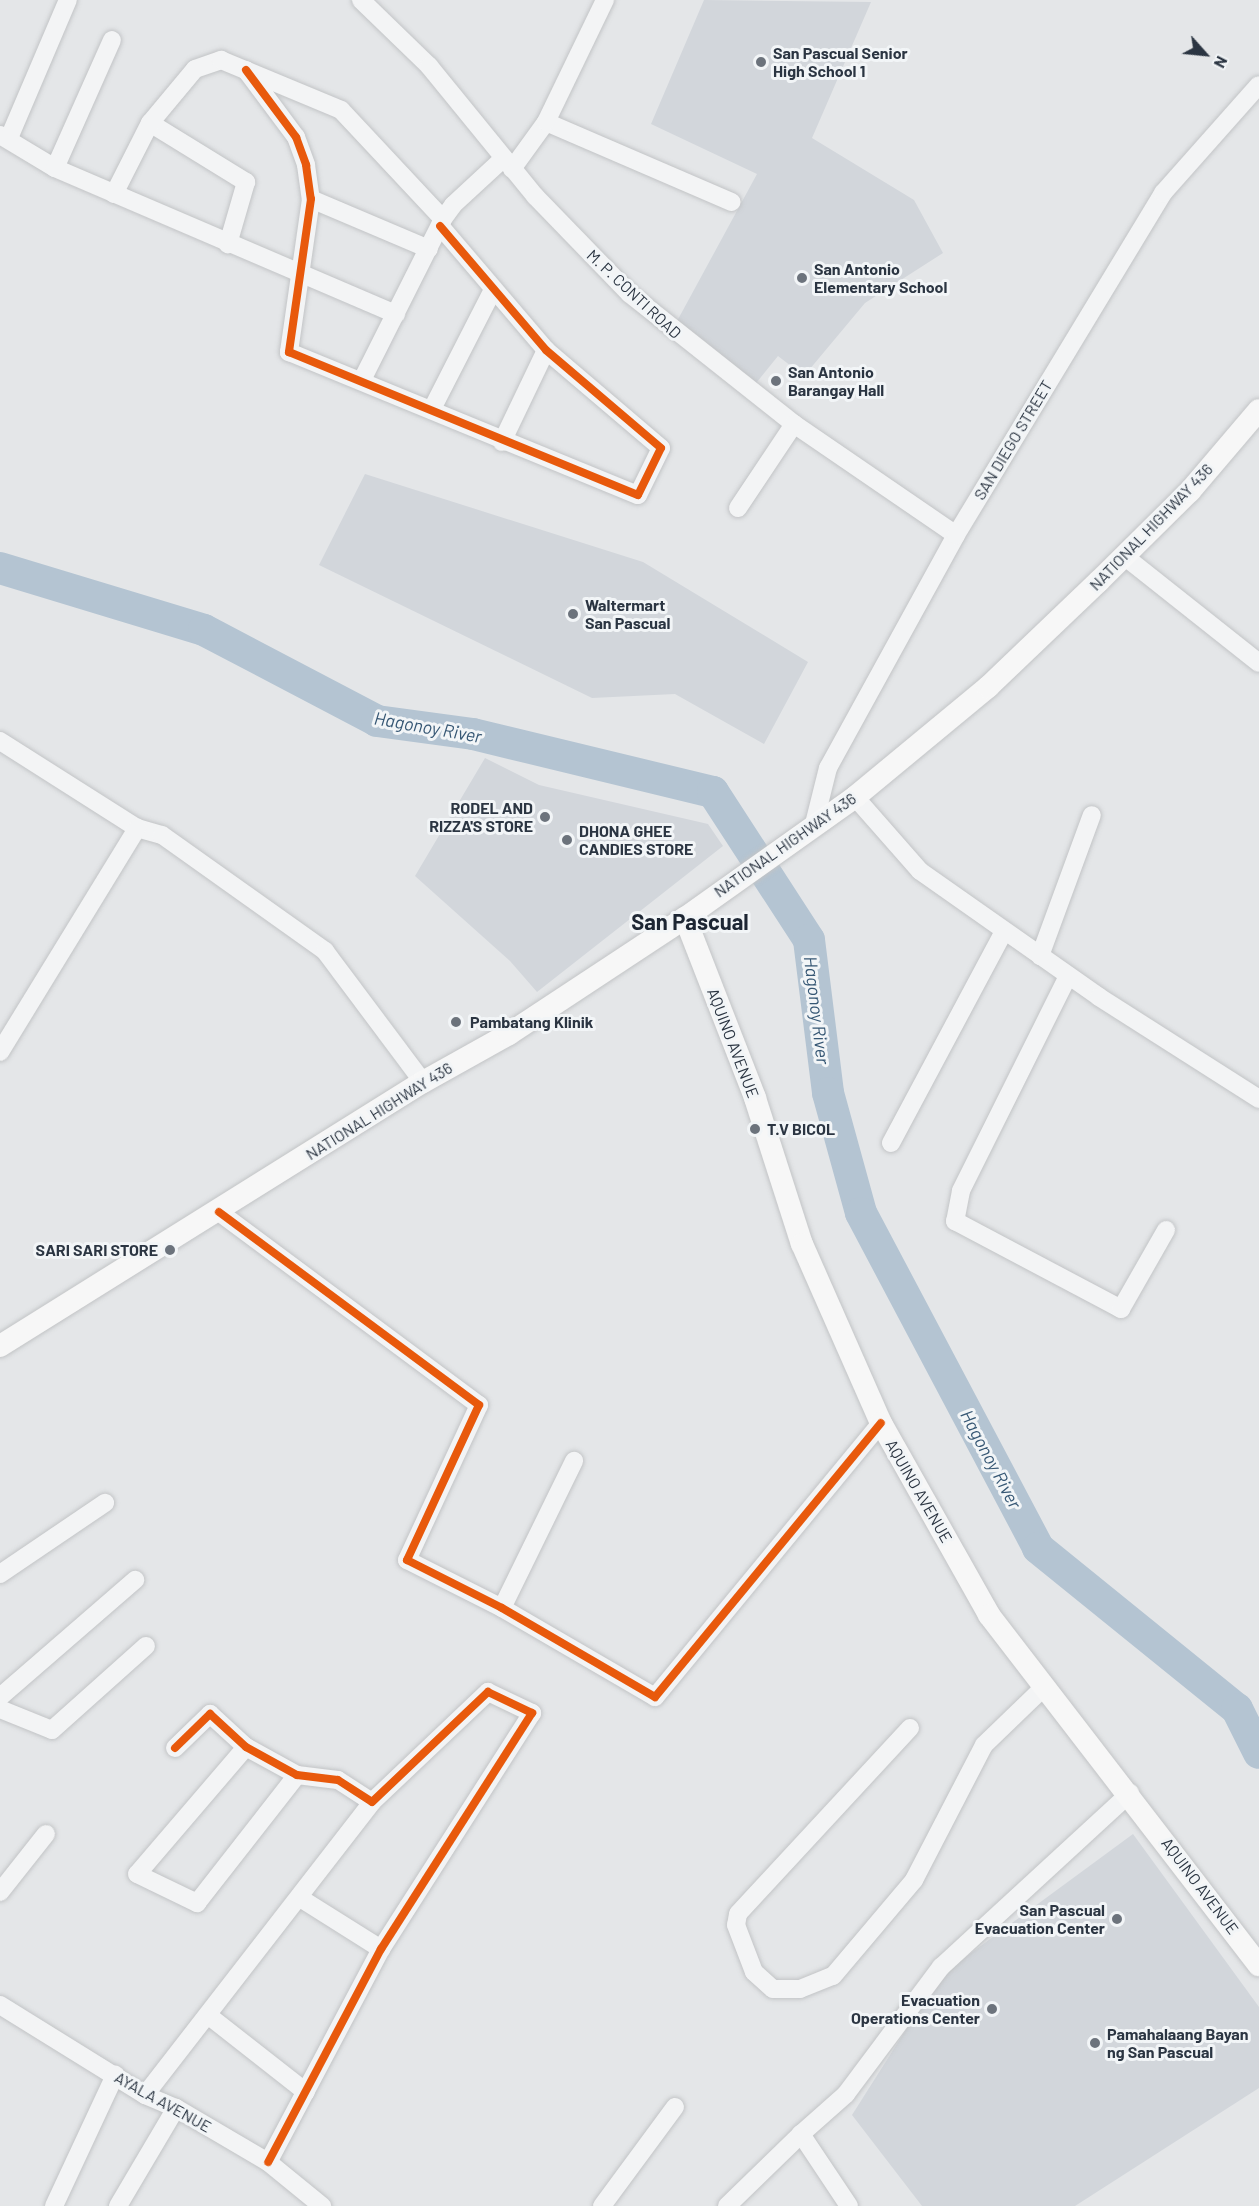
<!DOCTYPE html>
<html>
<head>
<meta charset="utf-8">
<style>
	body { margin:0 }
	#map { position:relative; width:1259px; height:2206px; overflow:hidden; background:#e4e6e8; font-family:Barlow,sans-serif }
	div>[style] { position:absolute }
	.built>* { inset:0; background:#d2d6db }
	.river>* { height:32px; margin:-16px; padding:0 16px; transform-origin:16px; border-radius:16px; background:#b4c4d2 }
	.roads { filter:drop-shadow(0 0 2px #c2c4c6) drop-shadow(0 0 2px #c2c4c6) }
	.minor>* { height:18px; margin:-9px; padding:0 9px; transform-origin:9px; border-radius:9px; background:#f3f4f5 }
	.major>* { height:22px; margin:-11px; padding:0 11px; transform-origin:11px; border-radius:11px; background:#f7f7f7 }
	.cycleway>* { height:8px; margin:-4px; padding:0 4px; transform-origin:4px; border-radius:4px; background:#e8590c }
	.dots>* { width:16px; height:16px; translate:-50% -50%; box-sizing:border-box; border:3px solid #f2f5f7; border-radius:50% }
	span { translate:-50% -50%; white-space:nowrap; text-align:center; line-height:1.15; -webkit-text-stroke:6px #f2f5f7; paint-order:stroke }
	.poi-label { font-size:16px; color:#2b3542; font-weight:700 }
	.left { translate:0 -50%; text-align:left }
	.right { translate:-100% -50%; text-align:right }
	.street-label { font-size:16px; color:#2b3542 }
	.water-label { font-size:18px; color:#365774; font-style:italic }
	.district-label { font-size:22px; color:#1d2633; font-weight:700 }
	.north { position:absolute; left:1175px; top:24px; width:60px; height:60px; -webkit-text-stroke:4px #f2f5f7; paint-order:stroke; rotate:117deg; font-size:16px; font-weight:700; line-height:24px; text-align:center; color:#2b3542 }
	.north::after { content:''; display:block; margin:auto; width:21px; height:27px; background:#2b3542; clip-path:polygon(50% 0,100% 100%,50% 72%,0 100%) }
</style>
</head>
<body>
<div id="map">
	<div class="built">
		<i style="clip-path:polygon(704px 0,871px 2px,812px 138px,914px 200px,943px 253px,865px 303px,804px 376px,778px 356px,753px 387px,676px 323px,757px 174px,651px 124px)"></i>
		<i style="clip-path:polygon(365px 474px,643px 562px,808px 662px,764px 744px,675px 694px,592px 698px,319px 565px)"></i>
		<i style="clip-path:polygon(485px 758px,539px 785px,708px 824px,723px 846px,537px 992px,510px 961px,415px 876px)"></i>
		<i style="clip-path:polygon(1133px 1834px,1259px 2007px,1259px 2088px,1075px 2206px,922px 2206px,852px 2115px,940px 1976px)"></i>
	</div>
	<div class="river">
		<i style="left:0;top:568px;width:213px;rotate:16.9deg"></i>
		<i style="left:204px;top:630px;width:195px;rotate:27.7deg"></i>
		<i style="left:377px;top:721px;width:97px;rotate:7.7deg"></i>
		<i style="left:473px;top:734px;width:247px;rotate:13.6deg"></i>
		<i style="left:713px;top:792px;width:176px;rotate:57deg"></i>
		<i style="left:809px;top:940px;width:154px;rotate:82.9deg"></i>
		<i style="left:828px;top:1093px;width:124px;rotate:74.6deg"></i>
		<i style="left:861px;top:1213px;width:379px;rotate:62.1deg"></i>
		<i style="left:1038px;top:1548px;width:256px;rotate:39deg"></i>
		<i style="left:1237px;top:1709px;width:49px;rotate:63.4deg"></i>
	</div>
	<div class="roads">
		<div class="minor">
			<i style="left:361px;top:0;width:95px;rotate:44.1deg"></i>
			<i style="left:429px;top:66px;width:168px;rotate:50.8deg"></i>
			<i style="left:535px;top:196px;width:136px;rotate:45.9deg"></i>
			<i style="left:630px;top:294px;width:209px;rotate:38.4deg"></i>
			<i style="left:794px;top:424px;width:196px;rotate:34.4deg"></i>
			<i style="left:246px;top:70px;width:84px;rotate:53.3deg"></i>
			<i style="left:296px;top:137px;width:30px;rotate:70deg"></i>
			<i style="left:306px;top:165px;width:34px;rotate:82deg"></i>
			<i style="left:311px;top:199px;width:155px;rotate:98.2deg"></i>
			<i style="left:289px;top:352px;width:377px;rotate:22.3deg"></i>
			<i style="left:638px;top:495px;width:52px;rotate:-63.9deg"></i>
			<i style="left:661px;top:448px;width:151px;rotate:-139.6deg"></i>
			<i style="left:546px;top:350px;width:163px;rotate:-130.5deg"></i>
			<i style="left:546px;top:122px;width:202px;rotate:23.3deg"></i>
			<i style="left:150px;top:123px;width:113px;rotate:31.6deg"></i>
			<i style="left:246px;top:182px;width:65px;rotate:106.2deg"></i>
			<i style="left:0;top:135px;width:64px;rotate:31deg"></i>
			<i style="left:55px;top:168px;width:371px;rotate:23.2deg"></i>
			<i style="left:9px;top:138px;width:150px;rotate:-66.9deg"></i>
			<i style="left:55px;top:168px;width:140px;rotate:-66deg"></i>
			<i style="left:512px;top:169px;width:58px;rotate:-54.1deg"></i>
			<i style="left:546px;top:122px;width:136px;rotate:-64.2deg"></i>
			<i style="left:114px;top:194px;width:80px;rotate:-63.1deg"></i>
			<i style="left:150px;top:123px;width:70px;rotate:-50.2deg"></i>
			<i style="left:195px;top:69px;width:28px;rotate:-19deg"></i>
			<i style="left:221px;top:60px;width:130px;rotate:22.6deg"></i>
			<i style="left:341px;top:110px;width:149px;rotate:46.9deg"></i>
			<i style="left:311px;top:199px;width:128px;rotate:23deg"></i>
			<i style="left:362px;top:380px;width:180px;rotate:-63.3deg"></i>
			<i style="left:443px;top:219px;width:17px;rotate:-54deg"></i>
			<i style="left:453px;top:205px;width:69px;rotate:-42.7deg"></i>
			<i style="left:432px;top:409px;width:134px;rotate:-62.9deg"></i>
			<i style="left:502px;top:442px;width:102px;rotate:-64.4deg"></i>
			<i style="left:738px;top:508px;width:101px;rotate:-56.3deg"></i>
			<i style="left:1124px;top:556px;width:172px;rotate:38.4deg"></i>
			<i style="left:0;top:741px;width:162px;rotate:32.4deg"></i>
			<i style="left:137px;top:828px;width:26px;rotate:16deg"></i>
			<i style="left:162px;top:835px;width:200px;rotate:35.4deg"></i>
			<i style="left:325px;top:951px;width:164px;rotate:53.2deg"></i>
			<i style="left:855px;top:797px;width:98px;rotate:48.7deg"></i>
			<i style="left:920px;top:871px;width:219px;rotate:35.1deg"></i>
			<i style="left:1099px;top:997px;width:190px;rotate:32.5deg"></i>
			<i style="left:814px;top:824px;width:58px;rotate:-76deg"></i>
			<i style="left:828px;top:768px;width:266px;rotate:-61.2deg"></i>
			<i style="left:956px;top:535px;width:400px;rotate:-58.8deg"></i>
			<i style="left:1163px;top:193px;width:144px;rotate:-48.4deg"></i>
			<i style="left:1040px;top:956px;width:150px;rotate:-69.8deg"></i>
			<i style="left:1068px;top:976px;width:240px;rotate:116.5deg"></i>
			<i style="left:961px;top:1191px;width:31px;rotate:101deg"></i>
			<i style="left:955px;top:1221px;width:188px;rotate:27.9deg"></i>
			<i style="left:1121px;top:1309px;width:91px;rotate:-60.3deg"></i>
			<i style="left:0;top:1052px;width:263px;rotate:-58.5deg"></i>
			<i style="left:891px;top:1143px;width:240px;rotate:-61.9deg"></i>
			<i style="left:219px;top:1212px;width:324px;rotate:36.6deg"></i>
			<i style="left:479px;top:1405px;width:171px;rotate:114.9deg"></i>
			<i style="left:407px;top:1560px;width:106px;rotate:26.8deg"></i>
			<i style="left:502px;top:1608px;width:177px;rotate:30.2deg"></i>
			<i style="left:655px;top:1697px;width:355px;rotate:-50.5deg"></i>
			<i style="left:0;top:1574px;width:127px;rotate:-34.1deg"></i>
			<i style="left:502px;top:1608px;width:164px;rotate:-63.9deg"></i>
			<i style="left:0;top:1697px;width:179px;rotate:-40.9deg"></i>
			<i style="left:0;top:1709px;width:56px;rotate:22deg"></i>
			<i style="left:52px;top:1730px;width:126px;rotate:-41.8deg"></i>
			<i style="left:910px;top:1728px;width:253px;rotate:132.8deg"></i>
			<i style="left:738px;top:1914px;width:11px;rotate:100deg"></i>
			<i style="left:736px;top:1925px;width:50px;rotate:69deg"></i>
			<i style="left:754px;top:1972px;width:25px;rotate:42deg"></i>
			<i style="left:773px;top:1989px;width:27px"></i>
			<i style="left:800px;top:1989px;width:35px;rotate:-22deg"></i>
			<i style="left:833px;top:1976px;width:126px;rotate:-49.8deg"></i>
			<i style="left:914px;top:1880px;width:152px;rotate:-62.6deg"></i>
			<i style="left:984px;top:1745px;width:85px;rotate:-44deg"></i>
			<i style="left:246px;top:1747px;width:167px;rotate:130.6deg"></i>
			<i style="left:137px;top:1874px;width:67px;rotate:25.8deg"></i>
			<i style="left:197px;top:1903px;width:162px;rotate:-52deg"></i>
			<i style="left:175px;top:1748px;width:49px;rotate:-44.2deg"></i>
			<i style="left:210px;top:1714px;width:49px;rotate:42.5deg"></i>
			<i style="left:246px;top:1747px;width:58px;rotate:28.8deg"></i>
			<i style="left:297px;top:1775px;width:41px;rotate:7deg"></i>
			<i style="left:338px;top:1780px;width:40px;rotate:32.9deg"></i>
			<i style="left:372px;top:1802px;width:160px;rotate:-43.5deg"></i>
			<i style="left:488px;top:1692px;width:49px;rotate:25.5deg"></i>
			<i style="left:532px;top:1713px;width:280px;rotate:122.6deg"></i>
			<i style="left:381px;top:1949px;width:241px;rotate:117.9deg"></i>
			<i style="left:0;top:1892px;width:74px;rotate:-51.6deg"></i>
			<i style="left:300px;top:1898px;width:96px;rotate:32.2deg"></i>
			<i style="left:0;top:2005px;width:171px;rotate:31.8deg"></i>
			<i style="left:145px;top:2095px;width:34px;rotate:23deg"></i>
			<i style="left:176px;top:2108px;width:107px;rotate:30.4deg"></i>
			<i style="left:268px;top:2162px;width:70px;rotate:39.2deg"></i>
			<i style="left:209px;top:2016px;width:123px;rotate:38.1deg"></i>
			<i style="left:145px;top:2095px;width:371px;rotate:-52.2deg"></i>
			<i style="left:54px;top:2206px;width:145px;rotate:-65deg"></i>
			<i style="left:118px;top:2206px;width:114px;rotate:-59.4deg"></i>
			<i style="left:602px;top:2206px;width:123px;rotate:-53.6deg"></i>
			<i style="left:727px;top:2206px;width:103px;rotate:-44.2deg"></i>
			<i style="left:849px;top:2206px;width:87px;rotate:-123.7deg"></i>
			<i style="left:801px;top:2134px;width:60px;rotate:-41.6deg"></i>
			<i style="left:846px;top:2094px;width:159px;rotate:-53.2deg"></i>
			<i style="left:941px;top:1967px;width:257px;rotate:-42.6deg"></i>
		</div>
		<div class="major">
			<i style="left:685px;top:918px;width:193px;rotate:68.7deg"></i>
			<i style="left:755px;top:1098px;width:153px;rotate:72.2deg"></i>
			<i style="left:802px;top:1244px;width:196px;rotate:66.2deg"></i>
			<i style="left:881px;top:1423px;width:220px;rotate:60.6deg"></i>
			<i style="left:989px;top:1615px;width:442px;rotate:52.4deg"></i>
			<i style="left:0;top:1346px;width:499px;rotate:-32deg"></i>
			<i style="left:423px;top:1082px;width:98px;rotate:-29.2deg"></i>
			<i style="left:509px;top:1034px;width:211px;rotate:-33.4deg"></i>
			<i style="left:685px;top:918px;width:209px;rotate:-35.4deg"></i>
			<i style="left:855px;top:797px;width:173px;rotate:-39.6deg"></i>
			<i style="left:988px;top:687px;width:153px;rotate:-43.7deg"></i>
			<i style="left:1099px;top:581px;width:128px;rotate:-44.7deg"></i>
			<i style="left:1190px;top:491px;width:106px;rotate:-49.6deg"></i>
		</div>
	</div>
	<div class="cycleway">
		<i style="left:246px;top:70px;width:84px;rotate:53.3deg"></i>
		<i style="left:296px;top:137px;width:30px;rotate:70deg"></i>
		<i style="left:306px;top:165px;width:34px;rotate:82deg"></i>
		<i style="left:311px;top:199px;width:155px;rotate:98.2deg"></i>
		<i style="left:289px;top:352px;width:377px;rotate:22.3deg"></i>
		<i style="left:638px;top:495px;width:52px;rotate:-63.9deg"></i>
		<i style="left:661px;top:448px;width:151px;rotate:-139.6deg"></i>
		<i style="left:546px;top:350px;width:163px;rotate:-130.5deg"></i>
		<i style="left:219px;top:1212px;width:324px;rotate:36.6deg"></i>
		<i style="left:479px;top:1405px;width:171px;rotate:114.9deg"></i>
		<i style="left:407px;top:1560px;width:106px;rotate:26.8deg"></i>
		<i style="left:502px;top:1608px;width:177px;rotate:30.2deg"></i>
		<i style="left:655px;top:1697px;width:355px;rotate:-50.5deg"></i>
		<i style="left:175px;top:1748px;width:49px;rotate:-44.2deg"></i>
		<i style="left:210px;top:1714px;width:49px;rotate:42.5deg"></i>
		<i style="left:246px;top:1747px;width:58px;rotate:28.8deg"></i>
		<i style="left:297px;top:1775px;width:41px;rotate:7deg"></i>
		<i style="left:338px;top:1780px;width:40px;rotate:32.9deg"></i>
		<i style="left:372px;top:1802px;width:160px;rotate:-43.5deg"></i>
		<i style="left:488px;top:1692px;width:49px;rotate:25.5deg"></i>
		<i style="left:532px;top:1713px;width:280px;rotate:122.6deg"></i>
		<i style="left:381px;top:1949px;width:241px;rotate:117.9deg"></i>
	</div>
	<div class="dots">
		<i style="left:761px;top:62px;background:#6c737c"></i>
		<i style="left:802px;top:278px;background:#6c737c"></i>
		<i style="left:776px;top:381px;background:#6c737c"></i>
		<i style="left:573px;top:614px;background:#6c737c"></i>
		<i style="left:545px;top:817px;background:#6c737c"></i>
		<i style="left:567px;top:840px;background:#6c737c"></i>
		<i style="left:456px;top:1022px;background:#6c737c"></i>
		<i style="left:755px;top:1129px;background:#6c737c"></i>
		<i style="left:170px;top:1250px;background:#6c737c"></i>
		<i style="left:1117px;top:1919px;background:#6c737c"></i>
		<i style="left:992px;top:2009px;background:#6c737c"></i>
		<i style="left:1095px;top:2043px;background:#6c737c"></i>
	</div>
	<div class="poi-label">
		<span class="left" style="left:773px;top:62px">San Pascual Senior<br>High School 1</span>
		<span class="left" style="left:814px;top:278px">San Antonio<br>Elementary School</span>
		<span class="left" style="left:788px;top:381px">San Antonio<br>Barangay Hall</span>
		<span class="left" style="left:585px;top:614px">Waltermart<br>San Pascual</span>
		<span class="right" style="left:533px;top:817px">RODEL AND<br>RIZZA'S STORE</span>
		<span class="left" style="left:579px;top:840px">DHONA GHEE<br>CANDIES STORE</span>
		<span class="left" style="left:470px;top:1022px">Pambatang Klinik</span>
		<span class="left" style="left:767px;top:1129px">T.V BICOL</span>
		<span class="right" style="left:158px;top:1250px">SARI SARI STORE</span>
		<span class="right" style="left:1105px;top:1919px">San Pascual<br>Evacuation Center</span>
		<span class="right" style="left:980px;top:2009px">Evacuation<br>Operations Center</span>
		<span class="left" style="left:1107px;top:2043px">Pamahalaang Bayan<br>ng San Pascual</span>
	</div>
	<div class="street-label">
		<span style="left:634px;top:294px;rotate:43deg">M. P. CONTI ROAD</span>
		<span style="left:1013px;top:440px;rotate:-59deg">SAN DIEGO STREET</span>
		<span style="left:1151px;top:527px;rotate:-46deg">NATIONAL HIGHWAY 436</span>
		<span style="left:785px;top:845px;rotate:-35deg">NATIONAL HIGHWAY 436</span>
		<span style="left:733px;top:1043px;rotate:69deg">AQUINO AVENUE</span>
		<span style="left:379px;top:1111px;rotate:-32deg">NATIONAL HIGHWAY 436</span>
		<span style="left:919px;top:1491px;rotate:60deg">AQUINO AVENUE</span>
		<span style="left:1200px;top:1886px;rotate:53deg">AQUINO AVENUE</span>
		<span style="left:163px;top:2102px;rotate:29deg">AYALA AVENUE</span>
	</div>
	<div class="water-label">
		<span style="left:428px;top:727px;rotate:10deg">Hagonoy River</span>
		<span style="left:817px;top:1010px;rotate:83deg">Hagonoy River</span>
		<span style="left:991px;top:1459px;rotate:62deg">Hagonoy River</span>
	</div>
	<div class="district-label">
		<span style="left:690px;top:922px">San Pascual</span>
	</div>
	<div class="north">N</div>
</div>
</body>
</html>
